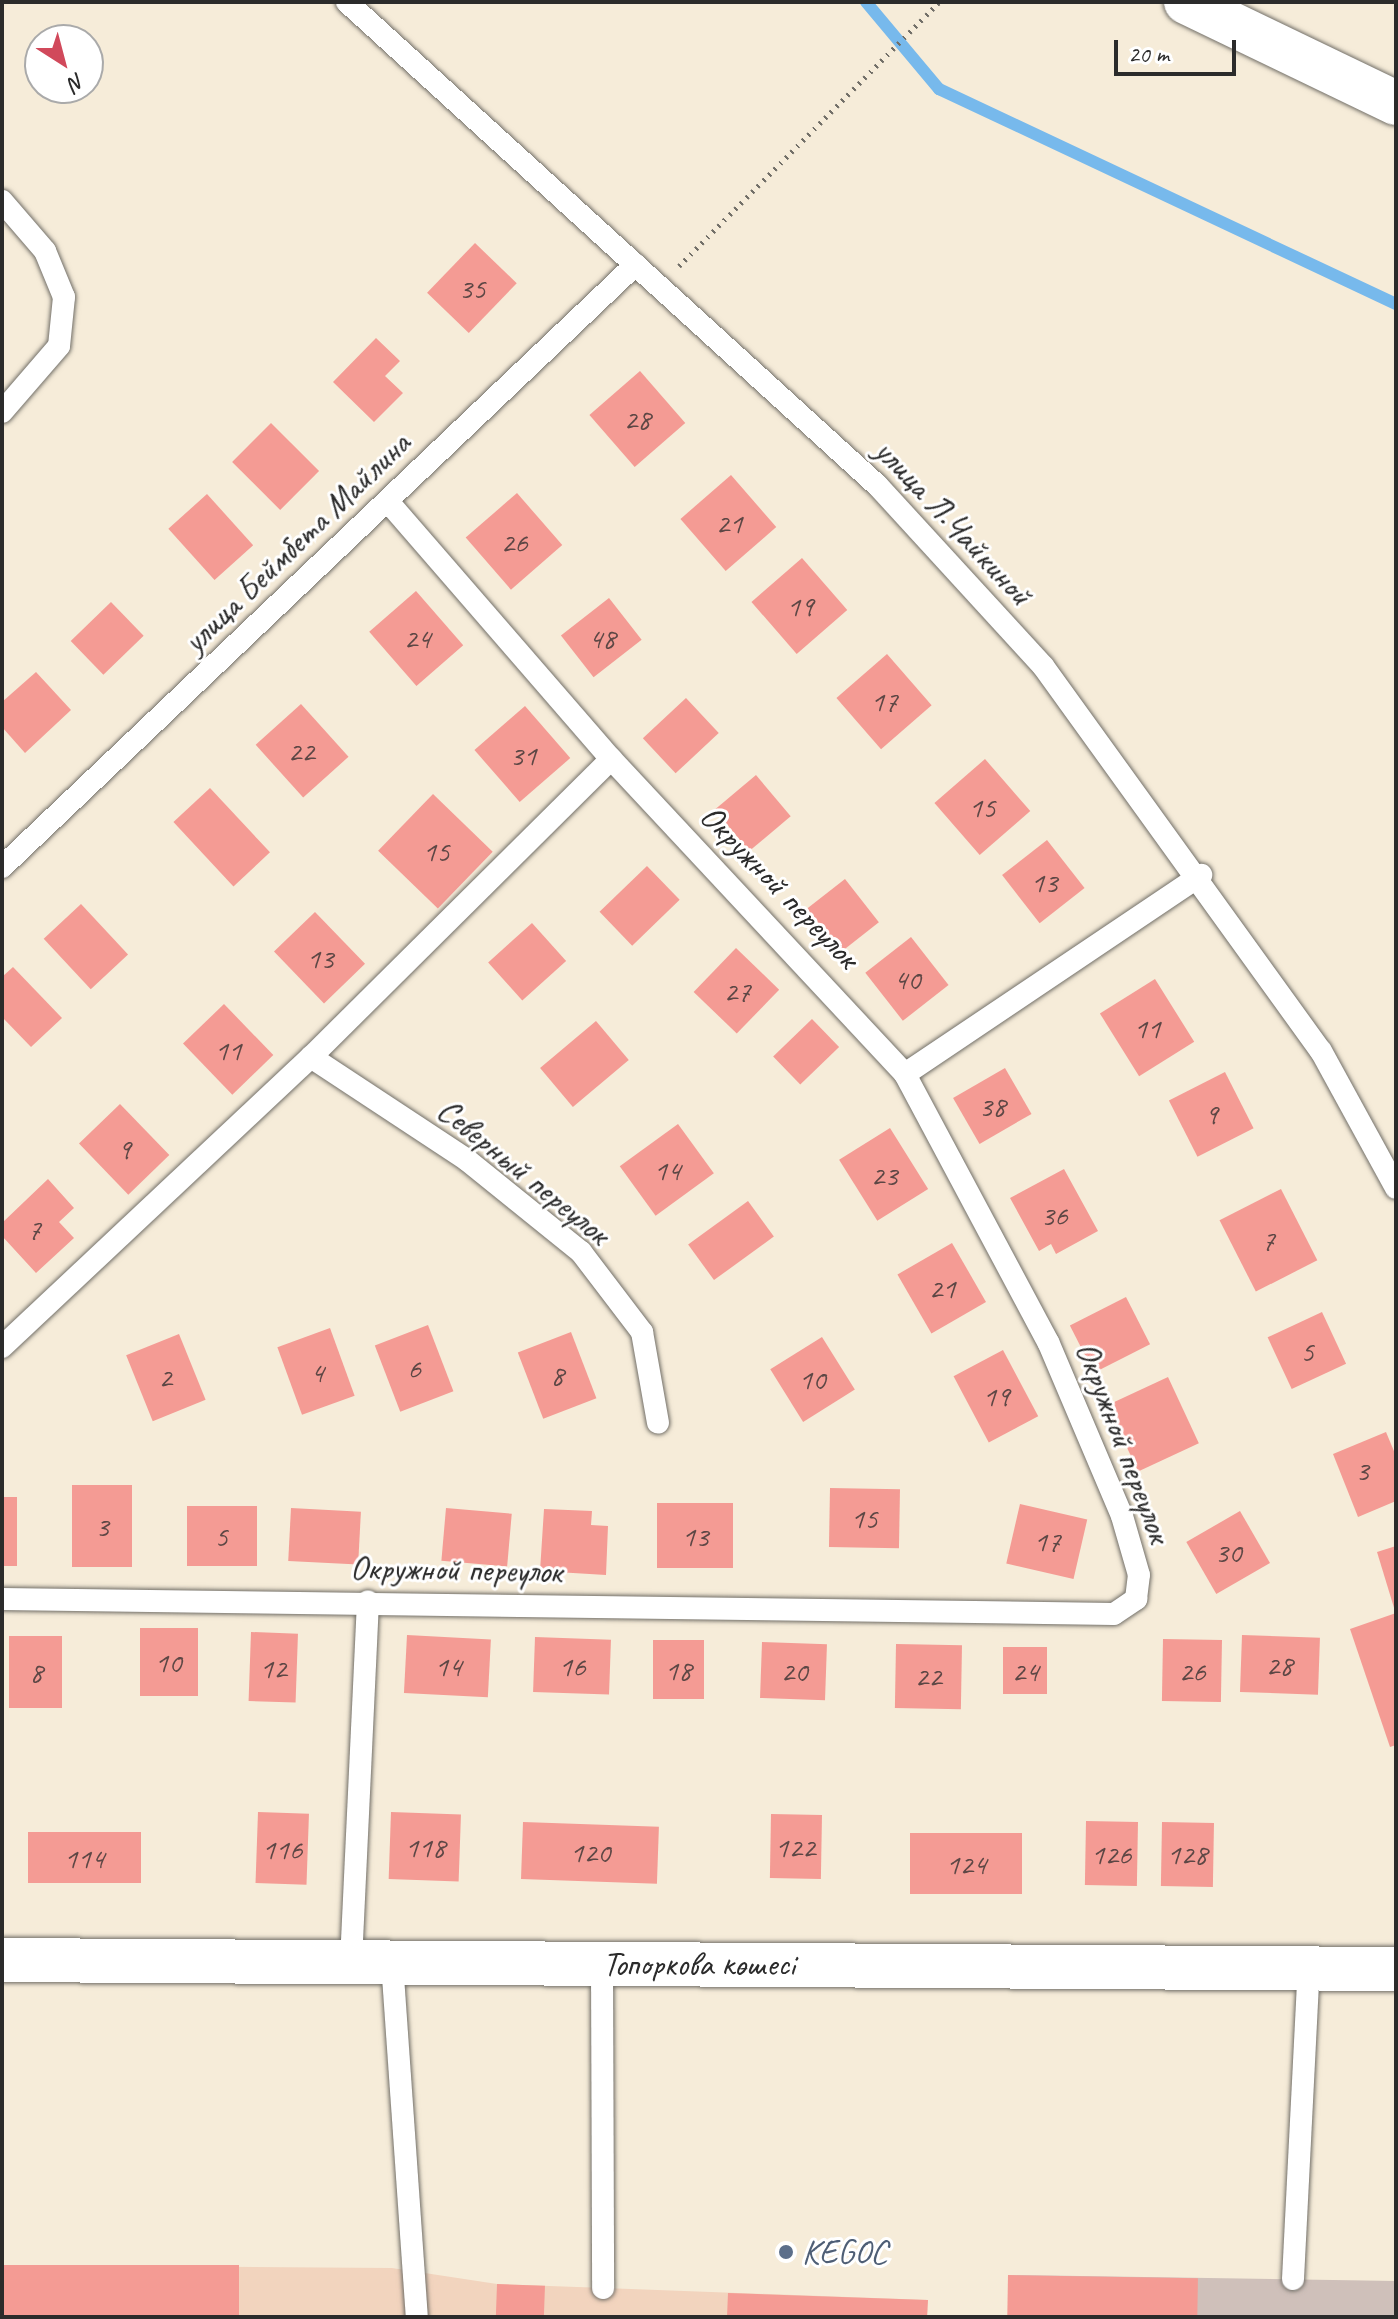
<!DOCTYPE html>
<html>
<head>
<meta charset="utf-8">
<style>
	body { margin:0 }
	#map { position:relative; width:1398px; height:2319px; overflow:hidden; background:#f6ecd9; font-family:Caveat,sans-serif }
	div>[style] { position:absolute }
	.built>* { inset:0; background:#f2d4be }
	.industrial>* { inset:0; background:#cfc0ba }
	.stream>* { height:12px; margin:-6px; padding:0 6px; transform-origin:6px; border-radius:6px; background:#77b9ec }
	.building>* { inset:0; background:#f49b94; transform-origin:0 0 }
	.path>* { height:5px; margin-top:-2.5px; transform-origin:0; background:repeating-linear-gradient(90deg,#726f68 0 2px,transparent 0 8px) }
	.roads { filter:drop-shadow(0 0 2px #726f68) drop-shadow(0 0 2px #726f68) }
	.lane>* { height:22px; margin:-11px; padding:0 11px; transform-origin:11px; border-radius:11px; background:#fff }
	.street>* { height:44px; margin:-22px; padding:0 22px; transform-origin:22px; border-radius:22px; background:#fff }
	.highway>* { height:44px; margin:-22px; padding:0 22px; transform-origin:22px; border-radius:22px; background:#fff }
	.dots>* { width:22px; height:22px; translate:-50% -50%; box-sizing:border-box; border:4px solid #fff; border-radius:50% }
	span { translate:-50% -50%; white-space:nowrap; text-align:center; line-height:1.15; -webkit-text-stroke:6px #fff; paint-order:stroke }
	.number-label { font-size:30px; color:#5d4745 }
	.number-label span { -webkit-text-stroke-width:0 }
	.street-label { font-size:34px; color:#2b2b2b }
	.service-label { font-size:34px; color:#4e5e75 }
	.left { translate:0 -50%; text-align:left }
	.frame { position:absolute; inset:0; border:4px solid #2b2b2b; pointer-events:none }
	.north { position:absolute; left:24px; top:24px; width:80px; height:80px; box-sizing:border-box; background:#fff; border:2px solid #aaa; border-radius:50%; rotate:144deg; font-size:22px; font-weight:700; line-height:32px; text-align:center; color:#2b2b2b }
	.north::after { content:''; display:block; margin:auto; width:28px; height:36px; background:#d1495b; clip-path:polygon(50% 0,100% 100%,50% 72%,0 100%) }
	.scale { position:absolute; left:1114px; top:40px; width:122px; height:36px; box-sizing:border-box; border:4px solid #2b2b2b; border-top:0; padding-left:10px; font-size:24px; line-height:28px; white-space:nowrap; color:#2b2b2b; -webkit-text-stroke:6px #fff; paint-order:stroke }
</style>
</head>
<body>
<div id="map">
	<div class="built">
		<i style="clip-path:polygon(2px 2265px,392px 2268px,497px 2284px,928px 2300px,927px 2317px,2px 2317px)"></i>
	</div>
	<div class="industrial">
		<i style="clip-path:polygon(1008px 2275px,1396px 2281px,1396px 2317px,1008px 2317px)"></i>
	</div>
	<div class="stream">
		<i style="left:866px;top:2px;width:114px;rotate:50deg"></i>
		<i style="left:939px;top:89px;width:505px;rotate:25.2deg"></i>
	</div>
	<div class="building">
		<i style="left:475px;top:243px;width:58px;height:69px;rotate:44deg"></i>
		<i style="clip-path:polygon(376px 338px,400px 361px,385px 376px,403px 393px,374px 422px,333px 382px)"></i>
		<i style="left:640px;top:371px;width:69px;height:67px;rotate:49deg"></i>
		<i style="left:271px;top:423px;width:68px;height:55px;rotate:45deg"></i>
		<i style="left:731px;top:475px;width:69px;height:67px;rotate:49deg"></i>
		<i style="left:517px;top:493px;width:69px;height:68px;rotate:49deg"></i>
		<i style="left:207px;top:494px;width:69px;height:52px;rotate:48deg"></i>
		<i style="left:802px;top:558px;width:69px;height:67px;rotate:49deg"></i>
		<i style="left:416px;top:591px;width:72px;height:62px;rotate:49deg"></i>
		<i style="left:609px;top:598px;width:53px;height:61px;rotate:52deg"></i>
		<i style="left:111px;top:602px;width:47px;height:56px;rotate:46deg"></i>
		<i style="left:887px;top:654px;width:68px;height:67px;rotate:49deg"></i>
		<i style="clip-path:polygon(36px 672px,71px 710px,25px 753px,2px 727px,2px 702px)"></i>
		<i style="left:686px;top:698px;width:48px;height:59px;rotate:47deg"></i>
		<i style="left:301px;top:704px;width:71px;height:61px;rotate:48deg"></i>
		<i style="left:525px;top:706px;width:69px;height:67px;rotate:49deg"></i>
		<i style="left:985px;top:759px;width:69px;height:67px;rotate:49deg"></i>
		<i style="left:756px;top:775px;width:54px;height:54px;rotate:50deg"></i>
		<i style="left:210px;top:788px;width:88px;height:50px;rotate:47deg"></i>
		<i style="left:433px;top:794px;width:83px;height:79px;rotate:44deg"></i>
		<i style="left:1047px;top:840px;width:61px;height:57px;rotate:52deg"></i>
		<i style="left:647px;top:866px;width:47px;height:66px;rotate:46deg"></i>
		<i style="left:845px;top:879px;width:55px;height:48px;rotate:52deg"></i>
		<i style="left:81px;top:904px;width:69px;height:51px;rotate:47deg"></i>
		<i style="left:315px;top:912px;width:72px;height:57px;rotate:46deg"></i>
		<i style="left:532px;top:923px;width:51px;height:59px;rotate:48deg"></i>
		<i style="left:911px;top:937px;width:61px;height:58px;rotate:52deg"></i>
		<i style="left:736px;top:948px;width:60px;height:61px;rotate:44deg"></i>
		<i style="clip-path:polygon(13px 967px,62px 1018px,31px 1047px,2px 1017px,2px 977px)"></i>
		<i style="left:1155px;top:979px;width:74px;height:65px;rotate:58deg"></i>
		<i style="left:224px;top:1004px;width:71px;height:57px;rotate:46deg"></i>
		<i style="left:812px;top:1019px;width:39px;height:54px;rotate:46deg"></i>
		<i style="left:596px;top:1021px;width:51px;height:73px;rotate:50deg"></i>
		<i style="left:1005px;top:1068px;width:53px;height:60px;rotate:60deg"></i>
		<i style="left:1225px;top:1072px;width:63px;height:63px;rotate:63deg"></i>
		<i style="left:120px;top:1104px;width:71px;height:57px;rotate:46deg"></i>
		<i style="left:678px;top:1124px;width:61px;height:72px;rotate:54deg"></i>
		<i style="left:890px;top:1128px;width:72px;height:60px;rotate:58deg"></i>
		<i style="clip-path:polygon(1064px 1169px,1098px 1231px,1056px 1254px,1051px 1244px,1039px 1251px,1010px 1198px)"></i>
		<i style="clip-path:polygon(48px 1179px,74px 1208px,59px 1222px,74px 1238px,36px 1273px,2px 1236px,2px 1223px)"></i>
		<i style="left:1281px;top:1189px;width:80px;height:69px;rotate:63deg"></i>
		<i style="left:748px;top:1201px;width:44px;height:74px;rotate:54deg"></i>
		<i style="left:952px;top:1243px;width:68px;height:63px;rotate:60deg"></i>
		<i style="left:1126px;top:1297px;width:53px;height:63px;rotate:63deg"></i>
		<i style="left:1322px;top:1312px;width:57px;height:60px;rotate:65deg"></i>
		<i style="left:428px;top:1325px;width:71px;height:57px;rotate:69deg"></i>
		<i style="left:330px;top:1328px;width:72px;height:56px;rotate:70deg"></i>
		<i style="left:571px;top:1332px;width:71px;height:57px;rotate:69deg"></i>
		<i style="left:179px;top:1334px;width:71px;height:57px;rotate:68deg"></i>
		<i style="left:822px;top:1337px;width:62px;height:61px;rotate:58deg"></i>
		<i style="left:1003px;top:1350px;width:75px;height:56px;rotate:62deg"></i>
		<i style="left:1168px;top:1377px;width:73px;height:67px;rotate:65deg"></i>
		<i style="clip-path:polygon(1386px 1432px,1396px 1456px,1396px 1501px,1358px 1517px,1333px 1454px)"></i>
		<i style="left:72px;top:1485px;width:60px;height:82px"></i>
		<i style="left:830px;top:1488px;width:70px;height:59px;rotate:1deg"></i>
		<i style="left:2px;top:1497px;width:15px;height:69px"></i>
		<i style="left:733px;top:1503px;width:65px;height:76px;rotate:90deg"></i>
		<i style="left:1020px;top:1504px;width:69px;height:61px;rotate:13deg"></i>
		<i style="left:187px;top:1506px;width:70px;height:60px"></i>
		<i style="left:291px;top:1508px;width:70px;height:53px;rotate:3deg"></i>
		<i style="left:446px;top:1508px;width:66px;height:53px;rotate:5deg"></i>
		<i style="clip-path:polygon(544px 1509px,592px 1511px,591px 1525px,608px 1526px,606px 1575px,540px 1571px)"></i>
		<i style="left:1240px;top:1511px;width:60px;height:62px;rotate:60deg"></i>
		<i style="clip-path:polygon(1396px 1546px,1396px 1611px,1395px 1611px,1377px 1552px)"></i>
		<i style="clip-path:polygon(1396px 1613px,1396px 1745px,1390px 1747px,1350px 1629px)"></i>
		<i style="left:140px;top:1628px;width:58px;height:68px"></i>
		<i style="left:251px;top:1632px;width:47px;height:69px;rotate:2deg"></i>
		<i style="left:407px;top:1635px;width:84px;height:58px;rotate:3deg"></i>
		<i style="left:1242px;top:1635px;width:78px;height:57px;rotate:2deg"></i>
		<i style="left:9px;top:1636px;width:53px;height:72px"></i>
		<i style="left:535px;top:1637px;width:76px;height:55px;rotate:2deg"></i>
		<i style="left:1163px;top:1639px;width:59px;height:62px;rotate:1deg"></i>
		<i style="left:653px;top:1640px;width:51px;height:59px"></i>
		<i style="left:762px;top:1642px;width:65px;height:56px;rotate:2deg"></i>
		<i style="left:896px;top:1644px;width:66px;height:64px;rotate:1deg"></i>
		<i style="left:1003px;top:1647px;width:44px;height:47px"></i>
		<i style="left:258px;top:1812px;width:51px;height:71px;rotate:2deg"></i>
		<i style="left:391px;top:1812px;width:70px;height:67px;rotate:2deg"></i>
		<i style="left:771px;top:1814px;width:51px;height:64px;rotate:1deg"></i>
		<i style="left:1086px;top:1821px;width:52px;height:64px;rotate:1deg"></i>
		<i style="left:523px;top:1822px;width:136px;height:57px;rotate:2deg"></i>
		<i style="left:1162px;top:1822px;width:52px;height:64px;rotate:1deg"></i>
		<i style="left:28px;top:1832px;width:113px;height:51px"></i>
		<i style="left:910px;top:1833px;width:112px;height:61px"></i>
		<i style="left:2px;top:2265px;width:237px;height:52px"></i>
		<i style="left:1008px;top:2275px;width:190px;height:42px;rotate:1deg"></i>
		<i style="left:497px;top:2284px;width:48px;height:33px;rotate:2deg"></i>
		<i style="clip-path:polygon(728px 2293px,928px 2300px,927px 2317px,727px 2317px)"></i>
	</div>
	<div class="path">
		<i style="left:679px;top:266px;width:371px;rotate:-45.4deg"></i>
	</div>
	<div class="roads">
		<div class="lane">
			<i style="left:347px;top:2px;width:718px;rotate:42.35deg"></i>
			<i style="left:878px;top:486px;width:244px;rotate:47.5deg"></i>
			<i style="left:1043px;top:666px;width:475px;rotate:54.2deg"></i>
			<i style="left:1321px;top:1051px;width:156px;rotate:61.3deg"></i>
			<i style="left:2px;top:201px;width:66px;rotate:49.3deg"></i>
			<i style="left:45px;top:251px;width:50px;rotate:67.6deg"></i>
			<i style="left:64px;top:297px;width:49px;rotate:95.8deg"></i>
			<i style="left:59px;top:346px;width:87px;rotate:130.8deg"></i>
			<i style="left:2px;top:867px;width:874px;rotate:-43.56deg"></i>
			<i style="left:311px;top:1057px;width:187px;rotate:33.4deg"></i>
			<i style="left:467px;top:1160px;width:146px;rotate:38.9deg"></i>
			<i style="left:581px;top:1252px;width:101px;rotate:52.7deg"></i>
			<i style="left:642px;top:1332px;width:92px;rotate:80deg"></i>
			<i style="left:905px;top:1074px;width:357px;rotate:-33.9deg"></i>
			<i style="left:2px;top:1347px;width:424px;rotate:-43.2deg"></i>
			<i style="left:311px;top:1057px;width:423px;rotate:-44.8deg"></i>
			<i style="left:2px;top:1599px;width:1112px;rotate:0.77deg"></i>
			<i style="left:1114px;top:1614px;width:27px;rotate:-34deg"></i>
			<i style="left:1136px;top:1599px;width:24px;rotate:-83deg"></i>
			<i style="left:1139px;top:1575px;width:61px;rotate:-106.1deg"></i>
			<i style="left:1122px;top:1516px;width:189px;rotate:-113deg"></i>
			<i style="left:1048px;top:1342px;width:304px;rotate:-118.1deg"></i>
			<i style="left:905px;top:1074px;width:431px;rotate:-133deg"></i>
			<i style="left:611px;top:759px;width:340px;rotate:-130.9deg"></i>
			<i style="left:351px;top:1962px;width:361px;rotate:-87.3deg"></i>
			<i style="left:392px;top:1962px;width:356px;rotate:86deg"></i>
			<i style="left:602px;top:1964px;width:324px;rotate:89.8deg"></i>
			<i style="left:1293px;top:2279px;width:311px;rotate:-87.1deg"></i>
		</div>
		<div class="street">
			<i style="left:1186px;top:2px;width:233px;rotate:25.7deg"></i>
		</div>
		<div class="highway">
			<i style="left:2px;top:1960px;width:1394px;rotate:0.37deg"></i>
		</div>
	</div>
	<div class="dots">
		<i style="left:786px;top:2252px;background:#5c6f8a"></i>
	</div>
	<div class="number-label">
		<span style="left:472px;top:288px">35</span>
		<span style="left:637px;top:419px">28</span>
		<span style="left:729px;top:523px">21</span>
		<span style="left:514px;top:542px">26</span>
		<span style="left:800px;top:606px">19</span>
		<span style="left:417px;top:638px">24</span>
		<span style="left:602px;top:638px">48</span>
		<span style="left:884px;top:701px">17</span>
		<span style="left:301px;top:751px">22</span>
		<span style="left:523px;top:755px">31</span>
		<span style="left:982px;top:807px">15</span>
		<span style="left:436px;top:851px">15</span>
		<span style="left:1044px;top:882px">13</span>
		<span style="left:320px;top:958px">13</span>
		<span style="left:907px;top:979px">40</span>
		<span style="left:737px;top:991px">27</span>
		<span style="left:1147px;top:1028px">11</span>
		<span style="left:228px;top:1050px">11</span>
		<span style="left:992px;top:1106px">38</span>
		<span style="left:1211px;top:1114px">9</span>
		<span style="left:124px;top:1149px">9</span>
		<span style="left:667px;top:1170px">14</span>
		<span style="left:884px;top:1175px">23</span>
		<span style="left:1054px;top:1215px">36</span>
		<span style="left:34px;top:1229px">7</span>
		<span style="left:1268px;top:1240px">7</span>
		<span style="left:942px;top:1288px">21</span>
		<span style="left:1307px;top:1351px">5</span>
		<span style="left:414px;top:1368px">6</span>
		<span style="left:317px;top:1372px">4</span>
		<span style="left:557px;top:1375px">8</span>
		<span style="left:165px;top:1377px">2</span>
		<span style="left:812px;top:1379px">10</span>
		<span style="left:996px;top:1396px">19</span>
		<span style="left:1362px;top:1470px">3</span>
		<span style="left:864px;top:1518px">15</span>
		<span style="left:102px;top:1526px">3</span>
		<span style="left:221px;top:1536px">5</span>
		<span style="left:695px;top:1536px">13</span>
		<span style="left:1047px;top:1541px">17</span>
		<span style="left:1228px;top:1552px">30</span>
		<span style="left:168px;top:1662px">10</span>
		<span style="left:1279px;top:1665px">28</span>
		<span style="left:448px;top:1666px">14</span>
		<span style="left:572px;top:1666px">16</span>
		<span style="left:273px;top:1668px">12</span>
		<span style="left:678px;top:1670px">18</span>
		<span style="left:794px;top:1671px">20</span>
		<span style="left:1025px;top:1671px">24</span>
		<span style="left:1192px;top:1671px">26</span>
		<span style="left:36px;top:1672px">8</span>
		<span style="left:928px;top:1676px">22</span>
		<span style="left:425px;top:1847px">118</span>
		<span style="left:795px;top:1847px">122</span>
		<span style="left:282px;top:1849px">116</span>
		<span style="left:590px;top:1852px">120</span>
		<span style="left:1111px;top:1854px">126</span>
		<span style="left:1187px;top:1854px">128</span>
		<span style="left:84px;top:1858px">114</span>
		<span style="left:966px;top:1864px">124</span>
	</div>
	<div class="street-label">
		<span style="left:954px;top:522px;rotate:47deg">улица Л.Чайкиной</span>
		<span style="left:296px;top:542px;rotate:-44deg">улица Беймбета Майлина</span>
		<span style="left:780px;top:886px;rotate:46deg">Окружной переулок</span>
		<span style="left:524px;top:1171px;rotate:39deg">Северный переулок</span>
		<span style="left:1124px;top:1442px;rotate:69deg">Окружной переулок</span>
		<span style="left:456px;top:1569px;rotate:1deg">Окружной переулок</span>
		<span style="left:699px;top:1964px">Топоркова көшесі</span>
	</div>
	<div class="service-label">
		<span class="left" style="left:802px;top:2252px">KEGOC</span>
	</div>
	<div class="frame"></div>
	<div class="north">N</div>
	<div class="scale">20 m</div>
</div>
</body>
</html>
